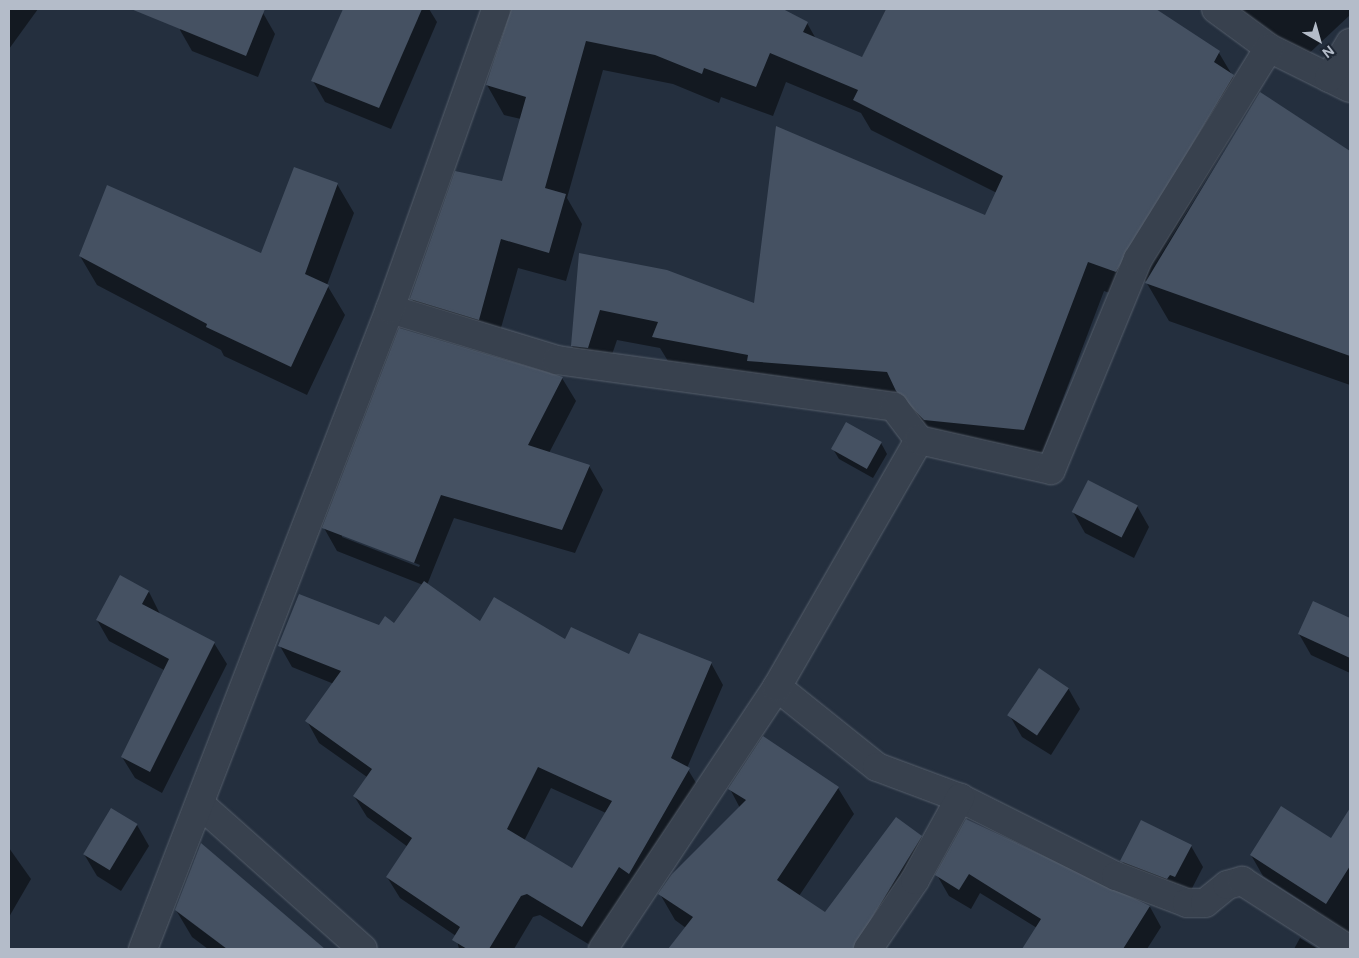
<!DOCTYPE html>
<html>
<head>
<meta charset="utf-8">
<style>
	body { margin:0 }
	#map { position:relative; width:1359px; height:958px; overflow:hidden; background:#242f3e; font-family:"DM Sans",sans-serif }
	div>[style] { position:absolute }
	.shadow>* { inset:0; background:#0007 }
	.building>* { inset:0; background:#455162; transform-origin:0 0 }
	.roads { filter:drop-shadow(0 0 1px #565f6c) drop-shadow(0 0 1px #565f6c) }
	.minor>* { height:28px; margin:-14px; padding:0 14px; transform-origin:14px; border-radius:14px; background:#38414e }
	.tertiary>* { height:28px; margin:-14px; padding:0 14px; transform-origin:14px; border-radius:14px; background:#38414e }
	span { translate:-50% -50%; white-space:nowrap; text-align:center; line-height:1.15; -webkit-text-stroke:4.5px #1d2633; paint-order:stroke }
	.frame { position:absolute; inset:0; border:10px solid #b4bcc9; pointer-events:none }
	.north { position:absolute; left:1294px; top:15px; width:50px; height:50px; -webkit-text-stroke:4px #1d2633; paint-order:stroke; rotate:142deg; font-size:14px; font-weight:700; line-height:20px; text-align:center; color:#b4bcc9 }
	.north::after { content:''; display:block; margin:auto; width:18px; height:22px; background:#b4bcc9; clip-path:polygon(50% 0,100% 100%,50% 72%,0 100%) }
</style>
</head>
<body>
<div id="map">
	<div class="shadow">
		<i style="clip-path:polygon(9px 9px,38px 9px,9px 49px)"></i>
		<i style="clip-path:polygon(188px 9px,252px 9px,263px 13px,275px 34px,258px 77px,192px 51px,180px 30px)"></i>
		<i style="clip-path:polygon(344px 9px,429px 9px,437px 22px,391px 129px,325px 102px,313px 81px)"></i>
		<i style="clip-path:polygon(510px 9px,780px 9px,807px 23px,816px 39px,862px 58px,886px 9px,1153px 9px,1219px 53px,1250px 105px,1153px 267px,1260px 94px,1350px 153px,1350px 385px,1169px 321px,1145px 280px,1133px 301px,1104px 291px,1040px 459px,942px 450px,914px 421px,671px 366px,660px 348px,617px 340px,604px 378px,589px 375px,572px 346px,580px 254px,755px 305px,986px 217px,997px 193px,871px 130px,861px 113px,786px 82px,773px 116px,721px 97px,719px 103px,673px 84px,603px 70px,567px 198px,582px 224px,566px 281px,518px 268px,495px 349px,429px 328px,412px 299px,503px 183px,521px 119px,504px 115px,487px 85px)"></i>
		<i style="clip-path:polygon(1237px 9px,1350px 9px,1350px 15px,1302px 60px)"></i>
		<i style="clip-path:polygon(337px 184px,354px 213px,327px 285px,345px 315px,307px 395px,224px 356px,221px 350px,97px 285px,80px 256px,262px 255px)"></i>
		<i style="clip-path:polygon(evenodd,562px 378px,576px 401px,549px 453px,589px 466px,603px 490px,575px 553px,454px 518px,427px 585px,480px 623px,630px 655px,711px 663px,723px 685px,687px 768px,701px 791px,595px 948px,540px 915px,533px 917px,514px 949px,459px 949px,456px 936px,400px 898px,387px 877px,408px 847px,367px 817px,354px 796px,367px 777px,319px 743px,307px 721px,334px 684px,292px 667px,280px 646px,395px 624px,423px 585px,337px 551px,324px 528px,562px 378px,342px 534px,420px 565px,419px 567px,342px 537px,342px 534px,562px 378px,551px 788px,606px 813px,572px 869px,524px 841px,551px 788px)"></i>
		<i style="clip-path:polygon(881px 443px,887px 454px,873px 478px,839px 459px,833px 449px)"></i>
		<i style="clip-path:polygon(1137px 506px,1149px 527px,1134px 558px,1085px 533px,1073px 512px)"></i>
		<i style="clip-path:polygon(149px 592px,160px 614px,214px 643px,227px 664px,162px 793px,135px 778px,122px 757px,164px 670px,109px 641px,97px 620px)"></i>
		<i style="clip-path:polygon(1314px 603px,1350px 619px,1350px 673px,1311px 655px,1299px 634px)"></i>
		<i style="clip-path:polygon(1068px 688px,1080px 709px,1051px 755px,1022px 737px,1010px 716px)"></i>
		<i style="clip-path:polygon(838px 788px,854px 814px,799px 896px,826px 914px,921px 836px,936px 863px,881px 949px,669px 949px,686px 928px,675px 920px,660px 894px,740px 808px,730px 789px)"></i>
		<i style="clip-path:polygon(1350px 811px,1350px 944px,1327px 929px,1315px 910px,1263px 876px,1251px 855px,1331px 840px)"></i>
		<i style="clip-path:polygon(967px 820px,1150px 907px,1161px 927px,1147px 949px,1024px 949px,1037px 928px,980px 893px,971px 909px,949px 896px,937px 875px)"></i>
		<i style="clip-path:polygon(137px 825px,149px 846px,121px 891px,97px 876px,84px 854px)"></i>
		<i style="clip-path:polygon(201px 845px,318px 949px,208px 949px,192px 937px,176px 910px)"></i>
		<i style="clip-path:polygon(1191px 846px,1203px 867px,1187px 898px,1134px 882px,1122px 861px)"></i>
		<i style="clip-path:polygon(9px 848px,31px 879px,9px 917px)"></i>
		<i style="clip-path:polygon(1300px 938px,1318px 949px,1294px 949px)"></i>
	</div>
	<div class="building">
		<i style="clip-path:polygon(131px 9px,265px 9px,246px 56px)"></i>
		<i style="clip-path:polygon(343px 9px,422px 9px,379px 108px,311px 81px)"></i>
		<i style="clip-path:polygon(511px 9px,783px 9px,808px 22px,803px 32px,862px 57px,886px 9px,1156px 9px,1220px 51px,1214px 62px,1234px 75px,1116px 272px,1088px 262px,1024px 430px,924px 420px,896px 391px,887px 372px,747px 361px,748px 355px,652px 337px,658px 322px,600px 310px,588px 348px,571px 346px,579px 253px,667px 270px,754px 303px,776px 126px,985px 215px,1003px 176px,853px 100px,858px 90px,770px 53px,756px 87px,704px 68px,702px 74px,655px 55px,586px 41px,545px 188px,566px 194px,549px 253px,501px 239px,479px 320px,410px 299px,455px 171px,502px 181px,526px 97px,486px 85px)"></i>
		<i style="clip-path:polygon(1260px 92px,1350px 151px,1350px 356px,1145px 283px)"></i>
		<i style="clip-path:polygon(294px 167px,338px 183px,305px 274px,329px 285px,291px 367px,206px 327px,207px 324px,79px 256px,107px 185px,261px 253px)"></i>
		<i style="clip-path:polygon(399px 328px,563px 377px,528px 445px,590px 465px,562px 530px,441px 495px,414px 563px,322px 528px)"></i>
		<i style="left:846px;top:422px;width:41px;height:31px;rotate:29deg"></i>
		<i style="left:1088px;top:480px;width:56px;height:36px;rotate:27deg"></i>
		<i style="clip-path:polygon(120px 575px,149px 591px,142px 604px,215px 642px,150px 772px,121px 757px,169px 659px,96px 620px)"></i>
		<i style="clip-path:polygon(evenodd,424px 581px,480px 621px,494px 597px,565px 639px,571px 627px,629px 654px,639px 633px,712px 662px,671px 758px,690px 768px,629px 874px,619px 867px,582px 927px,527px 894px,521px 896px,489px 949px,467px 949px,452px 940px,460px 927px,386px 877px,412px 838px,353px 796px,372px 769px,305px 721px,341px 671px,278px 646px,299px 594px,379px 625px,385px 616px,394px 623px,424px 581px,538px 767px,612px 801px,572px 868px,507px 829px,538px 767px)"></i>
		<i style="clip-path:polygon(1313px 601px,1350px 618px,1350px 658px,1298px 634px)"></i>
		<i style="left:1039px;top:668px;width:36px;height:57px;rotate:34deg"></i>
		<i style="clip-path:polygon(763px 736px,839px 787px,777px 880px,825px 912px,896px 817px,922px 836px,853px 949px,668px 949px,693px 917px,658px 894px,672px 874px,746px 800px,728px 789px)"></i>
		<i style="clip-path:polygon(1281px 806px,1331px 838px,1350px 808px,1350px 866px,1326px 904px,1250px 855px)"></i>
		<i style="left:111px;top:808px;width:31px;height:54px;rotate:31deg"></i>
		<i style="clip-path:polygon(966px 819px,1150px 906px,1123px 949px,1022px 949px,1041px 919px,969px 874px,959px 890px,935px 875px)"></i>
		<i style="clip-path:polygon(1141px 820px,1192px 845px,1175px 877px,1170px 875px,1167px 879px,1120px 861px)"></i>
		<i style="clip-path:polygon(201px 843px,325px 949px,227px 949px,175px 910px)"></i>
	</div>
	<div class="roads">
		<div class="minor">
			<i style="left:1216px;top:9px;width:66px;rotate:36.3deg"></i>
			<i style="left:1269px;top:48px;width:90px;rotate:26.3deg"></i>
			<i style="left:1329px;top:78px;width:41px;rotate:-59deg"></i>
			<i style="left:390px;top:309px;width:175px;rotate:17deg"></i>
			<i style="left:557px;top:360px;width:340px;rotate:7.9deg"></i>
			<i style="left:894px;top:407px;width:41px;rotate:52.9deg"></i>
			<i style="left:777px;top:687px;width:128px;rotate:38.7deg"></i>
			<i style="left:877px;top:767px;width:89px;rotate:20.5deg"></i>
			<i style="left:960px;top:798px;width:174px;rotate:26.6deg"></i>
			<i style="left:1116px;top:876px;width:76px;rotate:20.8deg"></i>
			<i style="left:1187px;top:903px;width:18px"></i>
			<i style="left:1205px;top:903px;width:28px;rotate:-39deg"></i>
			<i style="left:1227px;top:885px;width:16px;rotate:-15deg"></i>
			<i style="left:1242px;top:881px;width:126px;rotate:32.7deg"></i>
			<i style="left:200px;top:804px;width:218px;rotate:41.7deg"></i>
			<i style="left:603px;top:949px;width:315px;rotate:-56.4deg"></i>
			<i style="left:777px;top:687px;width:285px;rotate:-60.1deg"></i>
			<i style="left:919px;top:440px;width:135px;rotate:12.8deg"></i>
			<i style="left:1051px;top:470px;width:228px;rotate:-67.6deg"></i>
			<i style="left:1138px;top:259px;width:248px;rotate:-58.2deg"></i>
			<i style="left:868px;top:949px;width:83px;rotate:-55.7deg"></i>
			<i style="left:915px;top:880px;width:94px;rotate:-61.2deg"></i>
		</div>
		<div class="tertiary">
			<i style="left:143px;top:949px;width:686px;rotate:-68.9deg"></i>
			<i style="left:390px;top:309px;width:318px;rotate:-70.5deg"></i>
		</div>
	</div>
	<div class="frame"></div>
	<div class="north">N</div>
</div>
</body>
</html>
